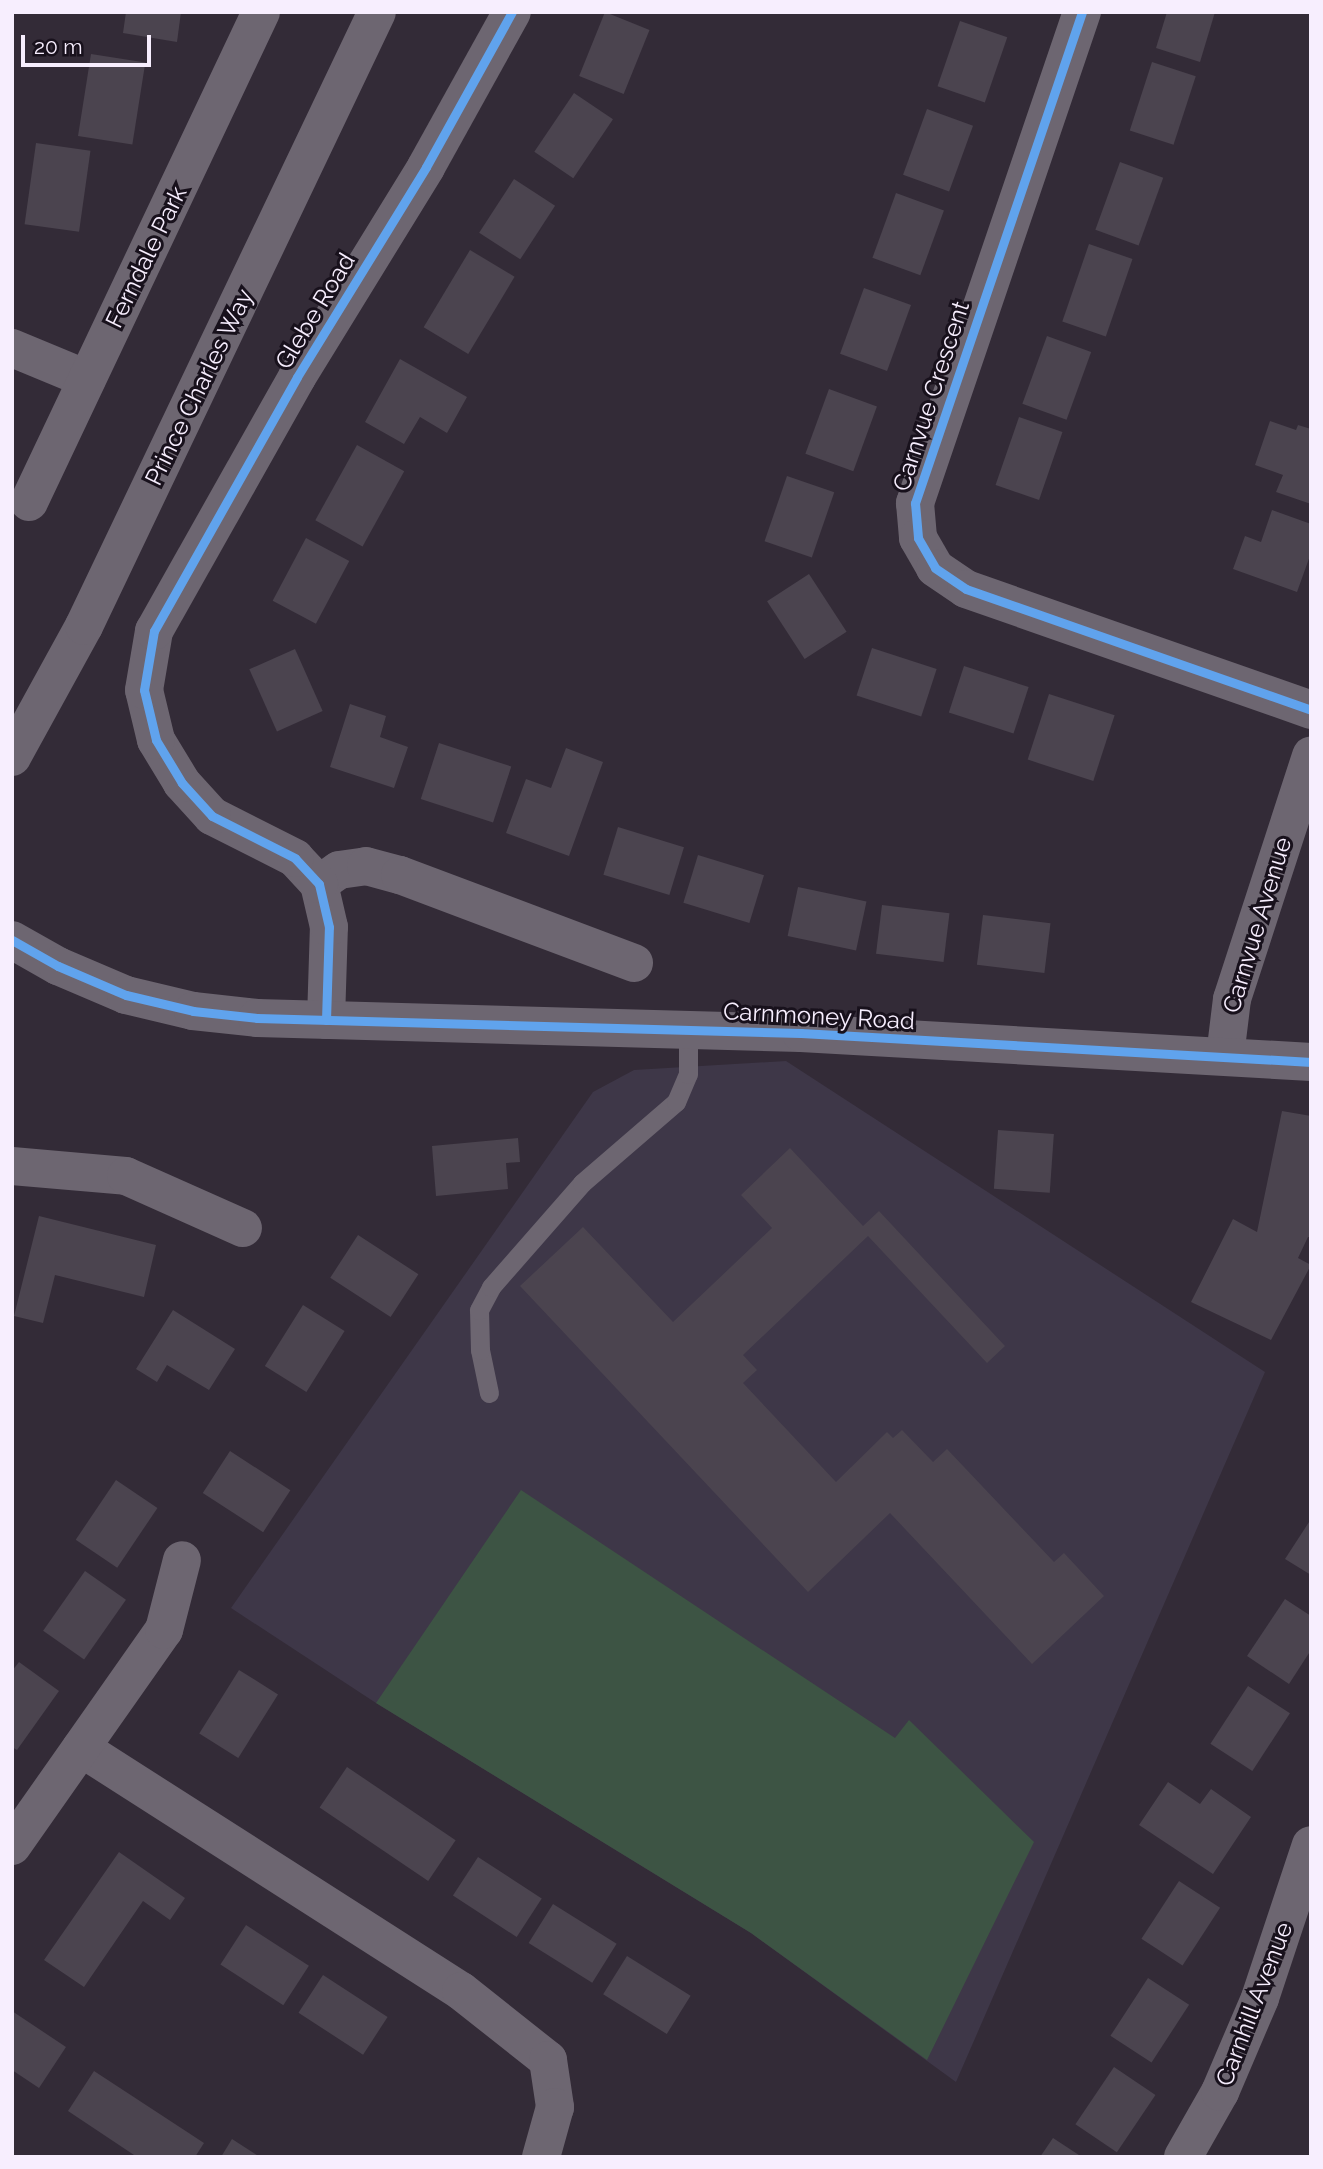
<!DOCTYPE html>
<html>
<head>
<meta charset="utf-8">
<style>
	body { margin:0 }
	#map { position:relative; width:1323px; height:2169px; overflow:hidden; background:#332b37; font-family:Raleway,sans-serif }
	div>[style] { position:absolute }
	.education>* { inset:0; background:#3e3748 }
	.green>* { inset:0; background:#3d5444 }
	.building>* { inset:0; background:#4b444f; transform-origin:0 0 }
	.service>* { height:19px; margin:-9.5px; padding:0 9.5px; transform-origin:9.5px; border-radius:9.5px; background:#6d6671 }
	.minor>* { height:38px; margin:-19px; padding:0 19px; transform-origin:19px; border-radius:19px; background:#6d6671 }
	.tertiary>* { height:38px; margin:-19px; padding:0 19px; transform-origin:19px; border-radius:19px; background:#6d6671 }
	.cycleway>* { height:9px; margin:-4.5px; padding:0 4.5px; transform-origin:4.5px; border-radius:4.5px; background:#60a3ed }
	span { translate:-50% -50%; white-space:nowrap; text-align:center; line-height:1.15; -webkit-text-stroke:6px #18111c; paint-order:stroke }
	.street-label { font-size:24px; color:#f7eefe }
	.frame { position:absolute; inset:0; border:14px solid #f7eefe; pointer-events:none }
	.scale { position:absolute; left:21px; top:35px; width:130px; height:32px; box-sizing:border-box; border:4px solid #f7eefe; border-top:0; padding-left:9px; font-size:21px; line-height:24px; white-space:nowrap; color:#f7eefe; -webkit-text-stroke:5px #18111c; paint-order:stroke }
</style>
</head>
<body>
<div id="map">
	<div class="education">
		<i style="clip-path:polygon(786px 1061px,1265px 1372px,956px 2082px,751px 1933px,376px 1703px,231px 1608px,593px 1092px,634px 1070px)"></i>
	</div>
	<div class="green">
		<i style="clip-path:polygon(521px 1490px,895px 1738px,909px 1720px,1034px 1842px,927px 2060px,751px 1933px,376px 1703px)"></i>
	</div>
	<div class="building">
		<i style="clip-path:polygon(126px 12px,181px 12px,177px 42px,123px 33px)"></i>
		<i style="left:605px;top:12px;width:48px;height:69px;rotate:22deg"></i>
		<i style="clip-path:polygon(1167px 12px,1215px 12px,1200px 62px,1156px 48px)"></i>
		<i style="left:960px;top:21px;width:50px;height:69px;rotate:19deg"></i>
		<i style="left:91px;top:54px;width:55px;height:83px;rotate:9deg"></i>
		<i style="left:1152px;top:62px;width:46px;height:72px;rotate:18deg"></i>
		<i style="left:574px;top:93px;width:47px;height:71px;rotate:34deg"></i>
		<i style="left:927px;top:109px;width:49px;height:70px;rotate:20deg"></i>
		<i style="left:36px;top:143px;width:55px;height:82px;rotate:8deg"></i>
		<i style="left:1120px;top:162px;width:46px;height:72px;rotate:20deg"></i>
		<i style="left:514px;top:179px;width:49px;height:64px;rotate:33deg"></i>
		<i style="left:896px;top:193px;width:51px;height:69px;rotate:20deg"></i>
		<i style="left:1089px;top:244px;width:46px;height:82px;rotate:19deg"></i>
		<i style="left:470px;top:250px;width:52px;height:90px;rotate:31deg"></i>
		<i style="left:864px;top:288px;width:50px;height:70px;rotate:20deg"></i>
		<i style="left:1047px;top:336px;width:47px;height:72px;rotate:20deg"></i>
		<i style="clip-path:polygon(400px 359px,467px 397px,447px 433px,420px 417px,404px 444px,365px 422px)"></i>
		<i style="left:829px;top:389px;width:51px;height:69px;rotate:20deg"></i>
		<i style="left:1019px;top:417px;width:46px;height:72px;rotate:19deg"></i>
		<i style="clip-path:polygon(1270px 421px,1296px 430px,1298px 425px,1311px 429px,1311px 504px,1276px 492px,1283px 475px,1255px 465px)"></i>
		<i style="left:357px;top:445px;width:54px;height:86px;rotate:29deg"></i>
		<i style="left:787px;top:476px;width:50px;height:69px;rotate:19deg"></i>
		<i style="clip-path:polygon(1272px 510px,1311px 524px,1311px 553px,1297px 592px,1233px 569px,1245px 536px,1261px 542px)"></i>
		<i style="left:306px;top:538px;width:49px;height:71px;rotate:28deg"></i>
		<i style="left:809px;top:574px;width:69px;height:50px;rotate:57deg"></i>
		<i style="left:872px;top:648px;width:68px;height:50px;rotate:18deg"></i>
		<i style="left:295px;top:649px;width:68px;height:50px;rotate:66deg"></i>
		<i style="left:964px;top:666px;width:68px;height:49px;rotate:18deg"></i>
		<i style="left:1049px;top:694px;width:69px;height:69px;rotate:18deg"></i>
		<i style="clip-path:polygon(350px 704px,386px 716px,380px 737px,408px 747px,394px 788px,330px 767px)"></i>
		<i style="left:439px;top:743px;width:76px;height:59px;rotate:18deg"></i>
		<i style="clip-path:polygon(566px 748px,603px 762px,569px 856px,506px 833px,526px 779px,551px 788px)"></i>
		<i style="left:618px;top:827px;width:69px;height:50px;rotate:17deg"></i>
		<i style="left:698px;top:855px;width:69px;height:50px;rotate:17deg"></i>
		<i style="left:798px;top:887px;width:70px;height:50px;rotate:12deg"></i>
		<i style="left:882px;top:905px;width:68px;height:49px;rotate:7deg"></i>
		<i style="left:983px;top:915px;width:68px;height:50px;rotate:7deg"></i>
		<i style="clip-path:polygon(1282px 1111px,1311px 1116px,1311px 1237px,1308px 1237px,1298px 1258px,1311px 1265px,1271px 1340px,1191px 1302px,1233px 1219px,1257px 1232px)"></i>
		<i style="left:998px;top:1130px;width:56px;height:59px;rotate:4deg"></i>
		<i style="clip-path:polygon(518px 1138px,520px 1162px,506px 1163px,508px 1189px,436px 1196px,432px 1146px)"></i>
		<i style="clip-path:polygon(790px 1148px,863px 1226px,879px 1211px,1005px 1346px,987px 1363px,868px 1236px,743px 1355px,757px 1370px,743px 1383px,836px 1482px,887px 1432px,893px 1438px,902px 1430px,933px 1462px,947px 1449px,1054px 1562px,1064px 1553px,1104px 1596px,1032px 1664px,890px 1513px,808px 1592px,520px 1286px,583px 1227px,673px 1322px,772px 1228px,741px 1195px)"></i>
		<i style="clip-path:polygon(39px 1216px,156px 1245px,144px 1297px,55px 1275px,43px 1323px,14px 1316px)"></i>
		<i style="left:358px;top:1235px;width:72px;height:51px;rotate:33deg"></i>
		<i style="left:303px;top:1305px;width:49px;height:72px;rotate:32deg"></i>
		<i style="clip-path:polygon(173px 1310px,235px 1349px,209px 1390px,167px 1365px,157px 1382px,136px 1369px)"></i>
		<i style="left:230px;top:1451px;width:72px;height:50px;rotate:33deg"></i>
		<i style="left:116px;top:1480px;width:50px;height:72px;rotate:34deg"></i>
		<i style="clip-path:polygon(1311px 1519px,1311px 1575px,1285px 1559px)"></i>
		<i style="left:85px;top:1571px;width:50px;height:73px;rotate:35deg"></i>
		<i style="clip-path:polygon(1285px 1599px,1311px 1616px,1311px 1650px,1289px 1684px,1247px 1656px)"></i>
		<i style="clip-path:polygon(19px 1662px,59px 1691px,17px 1750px,12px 1747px,12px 1671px)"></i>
		<i style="left:239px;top:1670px;width:46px;height:75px;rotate:32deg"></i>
		<i style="left:1248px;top:1686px;width:50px;height:69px;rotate:33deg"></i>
		<i style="left:347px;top:1767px;width:131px;height:49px;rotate:34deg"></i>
		<i style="clip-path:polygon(1168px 1782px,1200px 1804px,1211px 1789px,1251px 1817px,1213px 1874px,1139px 1825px)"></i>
		<i style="clip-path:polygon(119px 1852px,185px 1898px,170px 1920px,143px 1901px,84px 1987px,44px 1960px)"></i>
		<i style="left:478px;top:1857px;width:76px;height:46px;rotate:33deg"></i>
		<i style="left:1179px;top:1881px;width:49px;height:69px;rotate:33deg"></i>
		<i style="left:553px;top:1904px;width:75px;height:46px;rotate:32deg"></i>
		<i style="left:246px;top:1925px;width:75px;height:47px;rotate:33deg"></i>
		<i style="left:627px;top:1956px;width:75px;height:45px;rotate:32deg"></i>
		<i style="left:323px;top:1975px;width:77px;height:45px;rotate:33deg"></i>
		<i style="left:1148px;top:1978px;width:49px;height:69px;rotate:33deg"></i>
		<i style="clip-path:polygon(12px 2011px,66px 2047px,39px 2088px,12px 2070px)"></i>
		<i style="left:1114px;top:2067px;width:50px;height:69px;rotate:34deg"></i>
		<i style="clip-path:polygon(94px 2071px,204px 2143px,195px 2157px,137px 2157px,68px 2111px)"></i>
		<i style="clip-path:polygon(1053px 2138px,1082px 2157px,1040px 2157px)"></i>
		<i style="clip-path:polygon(232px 2139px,260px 2157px,221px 2157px)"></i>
	</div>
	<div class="service">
		<i style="left:489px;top:1393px;width:44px;rotate:-101.8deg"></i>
		<i style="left:480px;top:1350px;width:40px;rotate:-91.4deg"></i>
		<i style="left:479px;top:1310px;width:26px;rotate:-62deg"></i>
		<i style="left:491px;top:1287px;width:138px;rotate:-48.8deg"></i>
		<i style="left:582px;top:1183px;width:124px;rotate:-40.8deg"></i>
		<i style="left:676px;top:1102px;width:30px;rotate:-67deg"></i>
		<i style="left:688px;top:1074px;width:44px;rotate:-90deg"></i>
	</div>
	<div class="minor">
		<i style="left:1082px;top:12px;width:519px;rotate:108.78deg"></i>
		<i style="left:915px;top:503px;width:35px;rotate:85deg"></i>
		<i style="left:918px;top:538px;width:34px;rotate:60deg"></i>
		<i style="left:935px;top:568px;width:37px;rotate:34deg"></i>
		<i style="left:966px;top:589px;width:366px;rotate:19.3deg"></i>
		<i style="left:12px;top:348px;width:81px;rotate:22.5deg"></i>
		<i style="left:29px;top:502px;width:542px;rotate:-64.66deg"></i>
		<i style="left:319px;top:884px;width:24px;rotate:-35deg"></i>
		<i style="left:339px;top:870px;width:27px;rotate:-8deg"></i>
		<i style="left:366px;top:866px;width:35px;rotate:15deg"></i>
		<i style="left:400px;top:875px;width:250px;rotate:20.6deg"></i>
		<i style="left:326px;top:1020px;width:93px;rotate:-88.2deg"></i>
		<i style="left:329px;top:927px;width:44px;rotate:-103.1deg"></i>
		<i style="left:319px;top:884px;width:35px;rotate:-133deg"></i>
		<i style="left:295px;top:858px;width:93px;rotate:-153.2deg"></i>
		<i style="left:212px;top:816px;width:45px;rotate:-132.3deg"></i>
		<i style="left:182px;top:783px;width:50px;rotate:-121.2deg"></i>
		<i style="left:156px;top:740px;width:51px;rotate:-103.5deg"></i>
		<i style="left:144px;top:690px;width:60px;rotate:-80.4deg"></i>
		<i style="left:154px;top:631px;width:291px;rotate:-60.6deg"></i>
		<i style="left:297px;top:377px;width:246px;rotate:-58.4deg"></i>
		<i style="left:426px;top:167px;width:177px;rotate:-61deg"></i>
		<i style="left:1225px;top:1056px;width:57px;rotate:-83deg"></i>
		<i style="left:1232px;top:999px;width:256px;rotate:-72deg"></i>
		<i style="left:12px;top:1166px;width:114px;rotate:5deg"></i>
		<i style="left:126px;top:1176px;width:128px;rotate:24deg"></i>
		<i style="left:81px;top:1748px;width:451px;rotate:32.6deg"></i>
		<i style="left:461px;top:1991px;width:111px;rotate:38.4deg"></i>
		<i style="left:548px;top:2060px;width:48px;rotate:81.5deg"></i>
		<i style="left:555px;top:2107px;width:52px;rotate:105.6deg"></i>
		<i style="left:12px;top:1846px;width:264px;rotate:-54.9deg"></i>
		<i style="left:164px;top:1630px;width:72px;rotate:-75.6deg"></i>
		<i style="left:1183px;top:2157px;width:75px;rotate:-60.4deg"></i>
		<i style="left:1220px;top:2092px;width:102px;rotate:-66.9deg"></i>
		<i style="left:1260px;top:1998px;width:161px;rotate:-71.6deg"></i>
	</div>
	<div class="tertiary">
		<i style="left:12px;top:757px;width:149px;rotate:-61.2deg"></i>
		<i style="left:84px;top:626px;width:680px;rotate:-64.49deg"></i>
		<i style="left:12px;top:940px;width:53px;rotate:29.5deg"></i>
		<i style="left:58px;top:966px;width:74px;rotate:23.1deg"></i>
		<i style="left:126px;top:995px;width:69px;rotate:13.4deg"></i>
		<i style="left:193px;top:1011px;width:64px;rotate:6.2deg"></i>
		<i style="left:257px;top:1018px;width:544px;rotate:1.58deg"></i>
		<i style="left:801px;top:1033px;width:511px;rotate:3.25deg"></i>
	</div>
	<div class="cycleway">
		<i style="left:1082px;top:12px;width:519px;rotate:108.78deg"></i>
		<i style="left:915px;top:503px;width:35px;rotate:85deg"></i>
		<i style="left:918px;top:538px;width:34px;rotate:60deg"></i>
		<i style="left:935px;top:568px;width:37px;rotate:34deg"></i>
		<i style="left:966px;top:589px;width:366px;rotate:19.3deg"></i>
		<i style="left:12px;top:940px;width:53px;rotate:29.5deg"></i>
		<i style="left:58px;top:966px;width:74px;rotate:23.1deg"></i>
		<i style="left:126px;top:995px;width:69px;rotate:13.4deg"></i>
		<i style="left:193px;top:1011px;width:64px;rotate:6.2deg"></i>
		<i style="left:257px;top:1018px;width:544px;rotate:1.58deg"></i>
		<i style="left:801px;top:1033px;width:511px;rotate:3.25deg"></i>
		<i style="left:326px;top:1020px;width:93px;rotate:-88.2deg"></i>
		<i style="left:329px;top:927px;width:44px;rotate:-103.1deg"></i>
		<i style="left:319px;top:884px;width:35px;rotate:-133deg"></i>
		<i style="left:295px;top:858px;width:93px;rotate:-153.2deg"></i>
		<i style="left:212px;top:816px;width:45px;rotate:-132.3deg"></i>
		<i style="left:182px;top:783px;width:50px;rotate:-121.2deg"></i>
		<i style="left:156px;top:740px;width:51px;rotate:-103.5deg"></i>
		<i style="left:144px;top:690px;width:60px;rotate:-80.4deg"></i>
		<i style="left:154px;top:631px;width:291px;rotate:-60.6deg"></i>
		<i style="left:297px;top:377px;width:246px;rotate:-58.4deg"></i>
		<i style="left:426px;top:167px;width:177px;rotate:-61deg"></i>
	</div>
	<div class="street-label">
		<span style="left:146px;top:257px;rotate:-64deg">Ferndale Park</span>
		<span style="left:315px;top:311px;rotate:-59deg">Glebe Road</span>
		<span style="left:199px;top:387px;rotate:-64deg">Prince Charles Way</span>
		<span style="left:931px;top:396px;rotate:-72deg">Carnvue Crescent</span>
		<span style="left:1257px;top:925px;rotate:-73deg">Carnvue Avenue</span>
		<span style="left:819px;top:1016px;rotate:3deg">Carnmoney Road</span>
		<span style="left:1254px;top:2004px;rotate:-69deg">Carnhill Avenue</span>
	</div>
	<div class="frame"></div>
	<div class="scale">20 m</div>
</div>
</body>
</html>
